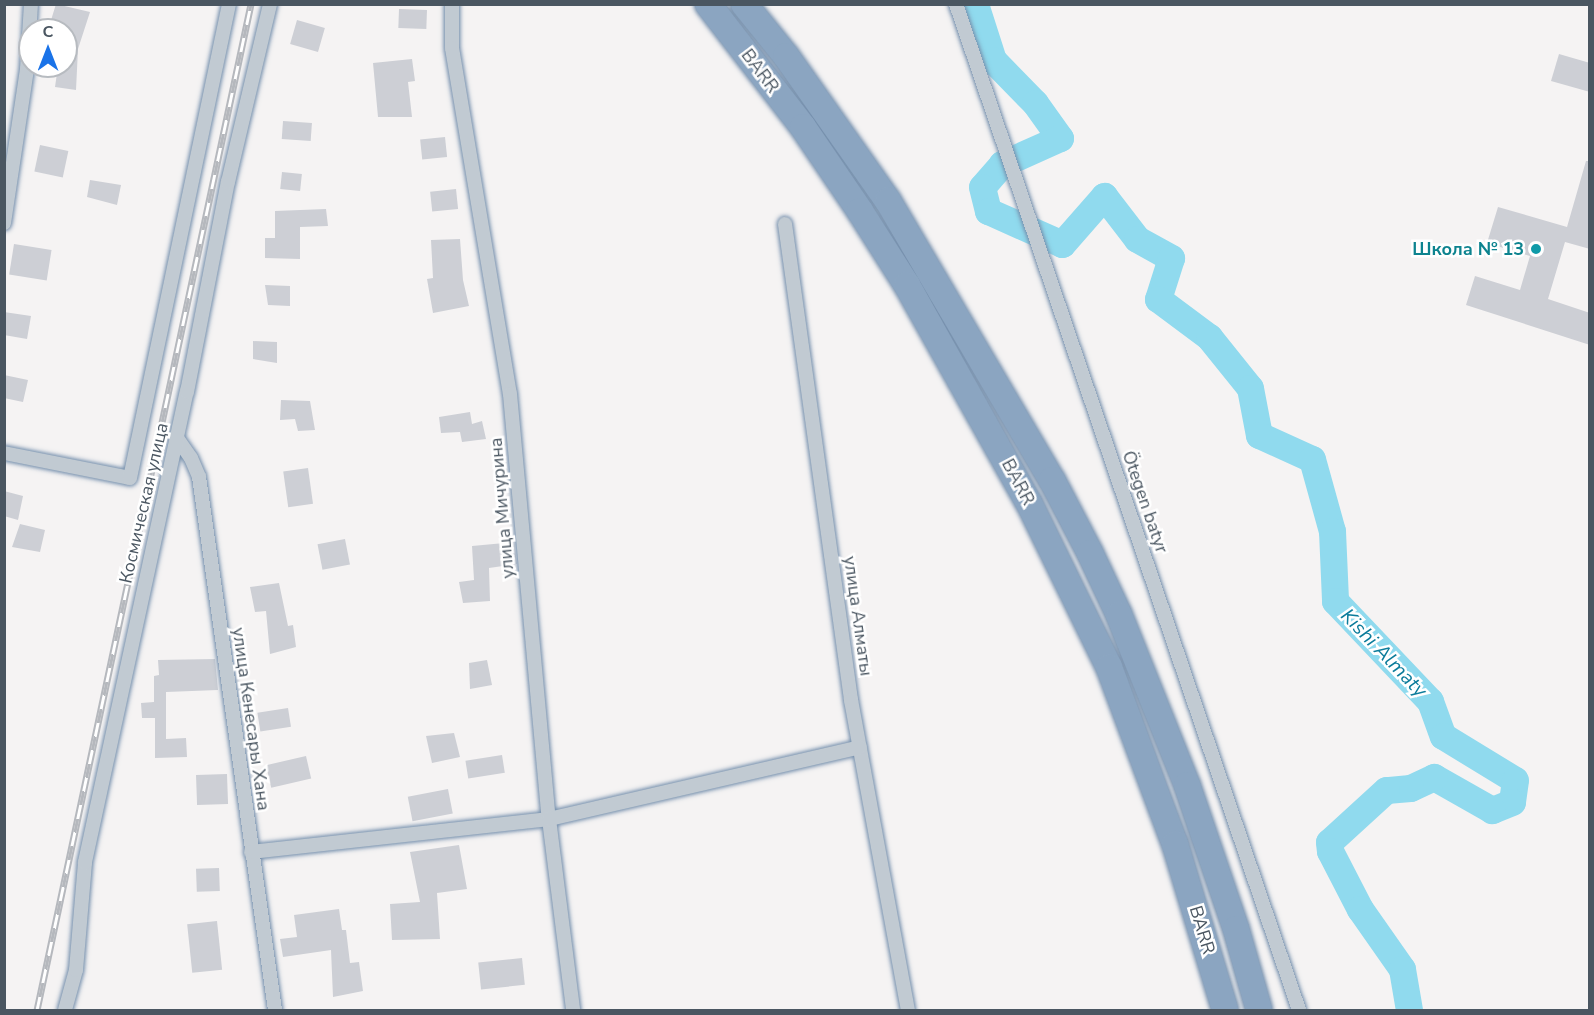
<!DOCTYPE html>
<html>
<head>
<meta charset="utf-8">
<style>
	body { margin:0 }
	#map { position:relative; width:1594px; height:1015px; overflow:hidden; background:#f5f3f3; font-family:"Nunito Sans",sans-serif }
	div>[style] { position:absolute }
	.river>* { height:27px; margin:-13.5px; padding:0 13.5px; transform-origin:13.5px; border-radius:13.5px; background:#90daee }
	.building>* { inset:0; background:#cdcfd5; transform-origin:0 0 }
	.roads { filter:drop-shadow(0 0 2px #7690ad) drop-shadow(0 0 2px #7690ad) }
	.minor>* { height:14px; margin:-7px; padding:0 7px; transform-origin:7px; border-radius:7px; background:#c1cad2 }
	.motorway>* { height:26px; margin:-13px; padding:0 13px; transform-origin:13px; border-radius:13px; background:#8ba5c1 }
	.rail>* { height:7px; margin-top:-3.5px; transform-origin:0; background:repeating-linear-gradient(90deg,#fff 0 14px,#b5b8bd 0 28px); box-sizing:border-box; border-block:2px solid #b5b8bd }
	.dots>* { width:16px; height:16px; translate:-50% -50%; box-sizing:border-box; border:3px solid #fff; border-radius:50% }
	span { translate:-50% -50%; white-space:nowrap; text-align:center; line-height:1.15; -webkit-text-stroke:5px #fff; paint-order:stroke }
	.street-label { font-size:18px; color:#4a5661 }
	.culture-label { font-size:18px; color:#0d838f; font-weight:700 }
	.right { translate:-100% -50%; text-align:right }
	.water-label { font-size:20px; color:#0c7c9b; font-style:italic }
	.frame { position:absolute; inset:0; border:6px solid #4a5661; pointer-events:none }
	.north { position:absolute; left:18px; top:18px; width:60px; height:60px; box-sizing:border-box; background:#fff; border:2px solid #b7bbc0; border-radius:50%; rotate:0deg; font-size:16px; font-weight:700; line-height:24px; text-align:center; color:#4a5661 }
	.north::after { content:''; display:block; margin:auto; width:21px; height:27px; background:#1a73e8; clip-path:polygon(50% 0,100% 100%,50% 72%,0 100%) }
</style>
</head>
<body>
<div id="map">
	<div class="river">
		<i style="left:975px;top:4px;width:59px;rotate:72.2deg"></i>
		<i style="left:993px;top:60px;width:60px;rotate:45.7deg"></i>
		<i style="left:1035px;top:103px;width:43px;rotate:54.5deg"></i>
		<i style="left:1060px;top:138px;width:64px;rotate:155.9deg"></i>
		<i style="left:1002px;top:164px;width:30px;rotate:131deg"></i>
		<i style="left:982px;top:187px;width:25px;rotate:76deg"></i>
		<i style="left:988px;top:211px;width:81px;rotate:24deg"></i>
		<i style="left:1062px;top:244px;width:64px;rotate:-48.8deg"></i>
		<i style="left:1104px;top:196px;width:54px;rotate:52.5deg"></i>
		<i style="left:1137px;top:239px;width:39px;rotate:29deg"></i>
		<i style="left:1171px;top:258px;width:43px;rotate:107.6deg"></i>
		<i style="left:1158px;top:299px;width:64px;rotate:36.7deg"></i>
		<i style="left:1209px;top:337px;width:65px;rotate:51.2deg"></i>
		<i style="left:1250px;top:388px;width:48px;rotate:79.2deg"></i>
		<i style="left:1259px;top:435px;width:58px;rotate:24.4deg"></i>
		<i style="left:1312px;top:459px;width:75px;rotate:74.5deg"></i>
		<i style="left:1332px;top:531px;width:70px;rotate:87.5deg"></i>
		<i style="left:1335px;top:601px;width:138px;rotate:46.5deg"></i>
		<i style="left:1430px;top:701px;width:37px;rotate:70deg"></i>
		<i style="left:1443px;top:736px;width:84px;rotate:31.4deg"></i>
		<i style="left:1515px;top:780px;width:22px;rotate:98deg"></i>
		<i style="left:1512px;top:802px;width:22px;rotate:158deg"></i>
		<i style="left:1492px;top:810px;width:67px;rotate:-150.4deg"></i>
		<i style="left:1434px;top:777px;width:26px;rotate:155deg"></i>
		<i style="left:1410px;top:788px;width:24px;rotate:175deg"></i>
		<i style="left:1386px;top:790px;width:77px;rotate:137.6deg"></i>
		<i style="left:1329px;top:842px;width:9px;rotate:84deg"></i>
		<i style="left:1330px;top:851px;width:65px;rotate:62.7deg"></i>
		<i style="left:1360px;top:909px;width:73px;rotate:55deg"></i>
		<i style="left:1402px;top:969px;width:42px;rotate:80.3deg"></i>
	</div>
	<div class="building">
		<i style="clip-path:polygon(56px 4px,90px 12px,78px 49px,76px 90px,55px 87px,58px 66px,66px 66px,66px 30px,48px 30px)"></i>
		<i style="left:399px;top:9px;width:28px;height:19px;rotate:2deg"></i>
		<i style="left:297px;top:20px;width:29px;height:25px;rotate:16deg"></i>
		<i style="clip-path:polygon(1559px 54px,1590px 63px,1590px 92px,1551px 81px)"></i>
		<i style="clip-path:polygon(412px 59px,415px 81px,408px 82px,412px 117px,378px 117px,373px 63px)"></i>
		<i style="left:283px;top:121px;width:29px;height:18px;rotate:4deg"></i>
		<i style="left:445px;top:137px;width:20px;height:25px;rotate:84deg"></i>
		<i style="left:40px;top:145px;width:29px;height:27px;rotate:12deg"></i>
		<i style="clip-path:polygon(1586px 161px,1590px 161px,1590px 249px,1565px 242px,1548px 299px,1590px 313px,1590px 345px,1466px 305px,1475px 276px,1520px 290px,1530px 256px,1487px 243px,1498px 207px,1567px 227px)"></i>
		<i style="left:282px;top:172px;width:20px;height:17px;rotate:6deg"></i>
		<i style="clip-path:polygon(90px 180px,121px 185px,117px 205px,87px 197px)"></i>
		<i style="left:456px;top:189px;width:20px;height:26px;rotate:84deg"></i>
		<i style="clip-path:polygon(326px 209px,328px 226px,300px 227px,300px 259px,265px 258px,265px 238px,275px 238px,275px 211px)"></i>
		<i style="clip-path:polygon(460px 239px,463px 280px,469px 306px,433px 313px,427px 279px,433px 278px,431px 240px)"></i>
		<i style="left:14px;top:244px;width:38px;height:31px;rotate:9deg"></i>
		<i style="clip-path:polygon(265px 285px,290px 286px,290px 306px,268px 305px)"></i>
		<i style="clip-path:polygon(4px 312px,31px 316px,27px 339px,4px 335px)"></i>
		<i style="clip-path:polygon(253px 341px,277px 342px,277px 363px,253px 359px)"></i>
		<i style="clip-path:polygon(4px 375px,28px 380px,23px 402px,4px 398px)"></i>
		<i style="clip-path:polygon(281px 400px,310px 401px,315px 430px,298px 431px,295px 419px,280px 420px)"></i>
		<i style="clip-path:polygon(470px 412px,472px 424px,482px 421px,486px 439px,462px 442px,460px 432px,441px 433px,439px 417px)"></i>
		<i style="left:308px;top:468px;width:36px;height:25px;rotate:82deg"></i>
		<i style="clip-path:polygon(4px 491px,23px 496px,18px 520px,4px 516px)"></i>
		<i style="clip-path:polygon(20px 524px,45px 530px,40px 552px,12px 547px)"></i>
		<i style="left:345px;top:539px;width:26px;height:28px;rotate:79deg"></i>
		<i style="clip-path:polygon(514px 542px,517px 564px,489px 568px,490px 601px,463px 603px,459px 582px,474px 580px,472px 546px)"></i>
		<i style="clip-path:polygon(279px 583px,288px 626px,293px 625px,296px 647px,270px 654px,266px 611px,255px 612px,250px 587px)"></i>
		<i style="clip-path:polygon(215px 659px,218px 690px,166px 692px,166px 739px,186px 738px,187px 757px,155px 758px,155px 718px,142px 718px,141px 703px,154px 702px,154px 676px,159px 675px,158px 660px)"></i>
		<i style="clip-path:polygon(487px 660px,492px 685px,470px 689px,469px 663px)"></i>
		<i style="left:288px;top:708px;width:19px;height:31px;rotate:81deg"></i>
		<i style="clip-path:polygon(454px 733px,460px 757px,432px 763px,426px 736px)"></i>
		<i style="left:502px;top:755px;width:18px;height:37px;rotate:81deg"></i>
		<i style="left:306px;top:756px;width:23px;height:41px;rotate:77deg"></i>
		<i style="left:227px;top:774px;width:30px;height:31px;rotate:88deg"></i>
		<i style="left:448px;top:789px;width:25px;height:41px;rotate:79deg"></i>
		<i style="clip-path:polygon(459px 845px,467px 889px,437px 893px,440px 939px,392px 940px,390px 904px,420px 902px,410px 852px)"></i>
		<i style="left:219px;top:868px;width:23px;height:23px;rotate:88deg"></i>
		<i style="clip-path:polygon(339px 909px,342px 930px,346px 930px,350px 963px,359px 962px,363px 991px,333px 997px,331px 950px,283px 957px,280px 939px,297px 937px,294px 915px)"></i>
		<i style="left:217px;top:921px;width:49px;height:30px;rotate:84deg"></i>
		<i style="left:522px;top:958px;width:27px;height:44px;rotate:84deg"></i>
	</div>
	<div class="roads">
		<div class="minor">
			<i style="left:452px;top:4px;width:44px;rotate:90deg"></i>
			<i style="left:452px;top:48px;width:351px;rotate:80.5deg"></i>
			<i style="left:510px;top:394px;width:427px;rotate:84.8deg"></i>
			<i style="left:549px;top:819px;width:193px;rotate:82.8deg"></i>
			<i style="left:956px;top:4px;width:1063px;rotate:71.17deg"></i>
			<i style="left:4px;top:223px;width:156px;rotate:-81.5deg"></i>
			<i style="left:27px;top:69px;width:65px;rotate:-86.5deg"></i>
			<i style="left:785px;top:224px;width:481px;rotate:82.1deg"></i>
			<i style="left:851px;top:700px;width:315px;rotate:79.6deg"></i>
			<i style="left:177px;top:438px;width:24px;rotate:55deg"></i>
			<i style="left:191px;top:458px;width:21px;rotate:67deg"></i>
			<i style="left:199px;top:477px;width:538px;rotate:81.88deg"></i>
			<i style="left:4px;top:453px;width:128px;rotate:11.2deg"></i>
			<i style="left:130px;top:478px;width:484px;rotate:-78.2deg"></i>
			<i style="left:251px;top:852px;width:300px;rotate:-6.3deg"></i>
			<i style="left:549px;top:819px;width:319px;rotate:-13deg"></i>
			<i style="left:65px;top:1010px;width:41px;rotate:-74.6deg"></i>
			<i style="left:76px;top:970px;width:108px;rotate:-85.2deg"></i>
			<i style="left:85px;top:862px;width:481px;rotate:-77.8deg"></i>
			<i style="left:187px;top:392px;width:214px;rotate:-79deg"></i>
			<i style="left:228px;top:182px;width:183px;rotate:-76.7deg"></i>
		</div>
		<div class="motorway">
			<i style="left:708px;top:4px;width:155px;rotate:52.3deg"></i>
			<i style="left:803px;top:127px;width:102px;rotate:55.8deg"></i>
			<i style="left:860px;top:211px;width:88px;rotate:57.6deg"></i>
			<i style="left:907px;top:285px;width:250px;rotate:60.8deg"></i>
			<i style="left:1029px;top:503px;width:182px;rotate:64deg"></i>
			<i style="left:1109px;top:667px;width:189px;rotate:69.6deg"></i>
			<i style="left:1175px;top:844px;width:173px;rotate:73.2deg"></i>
			<i style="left:744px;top:4px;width:67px;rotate:51.1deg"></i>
			<i style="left:786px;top:56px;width:177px;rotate:54.9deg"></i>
			<i style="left:888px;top:201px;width:324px;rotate:59.6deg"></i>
			<i style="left:1052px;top:480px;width:82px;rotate:62.5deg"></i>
			<i style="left:1090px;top:553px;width:68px;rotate:64.9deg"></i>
			<i style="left:1119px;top:615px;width:183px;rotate:68.2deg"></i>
			<i style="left:1187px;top:785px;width:152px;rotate:71.2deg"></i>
			<i style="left:1236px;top:929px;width:84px;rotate:74.1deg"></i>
		</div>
	</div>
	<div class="rail">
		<i style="left:37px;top:1010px;width:1029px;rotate:-77.99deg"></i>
	</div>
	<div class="dots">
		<i style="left:1536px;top:249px;background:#0f9aa8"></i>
	</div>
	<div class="street-label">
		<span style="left:760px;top:71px;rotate:53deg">BARR</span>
		<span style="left:1018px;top:482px;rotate:62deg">BARR</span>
		<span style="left:1145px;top:502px;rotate:71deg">Ötegen batyr</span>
		<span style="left:144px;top:503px;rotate:-77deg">Космическая улица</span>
		<span style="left:502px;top:508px;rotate:-95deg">улица Мичурина</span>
		<span style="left:858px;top:616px;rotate:82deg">улица Алматы</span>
		<span style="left:251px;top:719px;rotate:82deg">улица Кенесары Хана</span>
		<span style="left:1202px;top:930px;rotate:73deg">BARR</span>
	</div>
	<div class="culture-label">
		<span class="right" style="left:1524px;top:249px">Школа № 13</span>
	</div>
	<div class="water-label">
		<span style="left:1384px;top:653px;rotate:46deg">Kіshі Almaty</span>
	</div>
	<div class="frame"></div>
	<div class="north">С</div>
</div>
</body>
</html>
